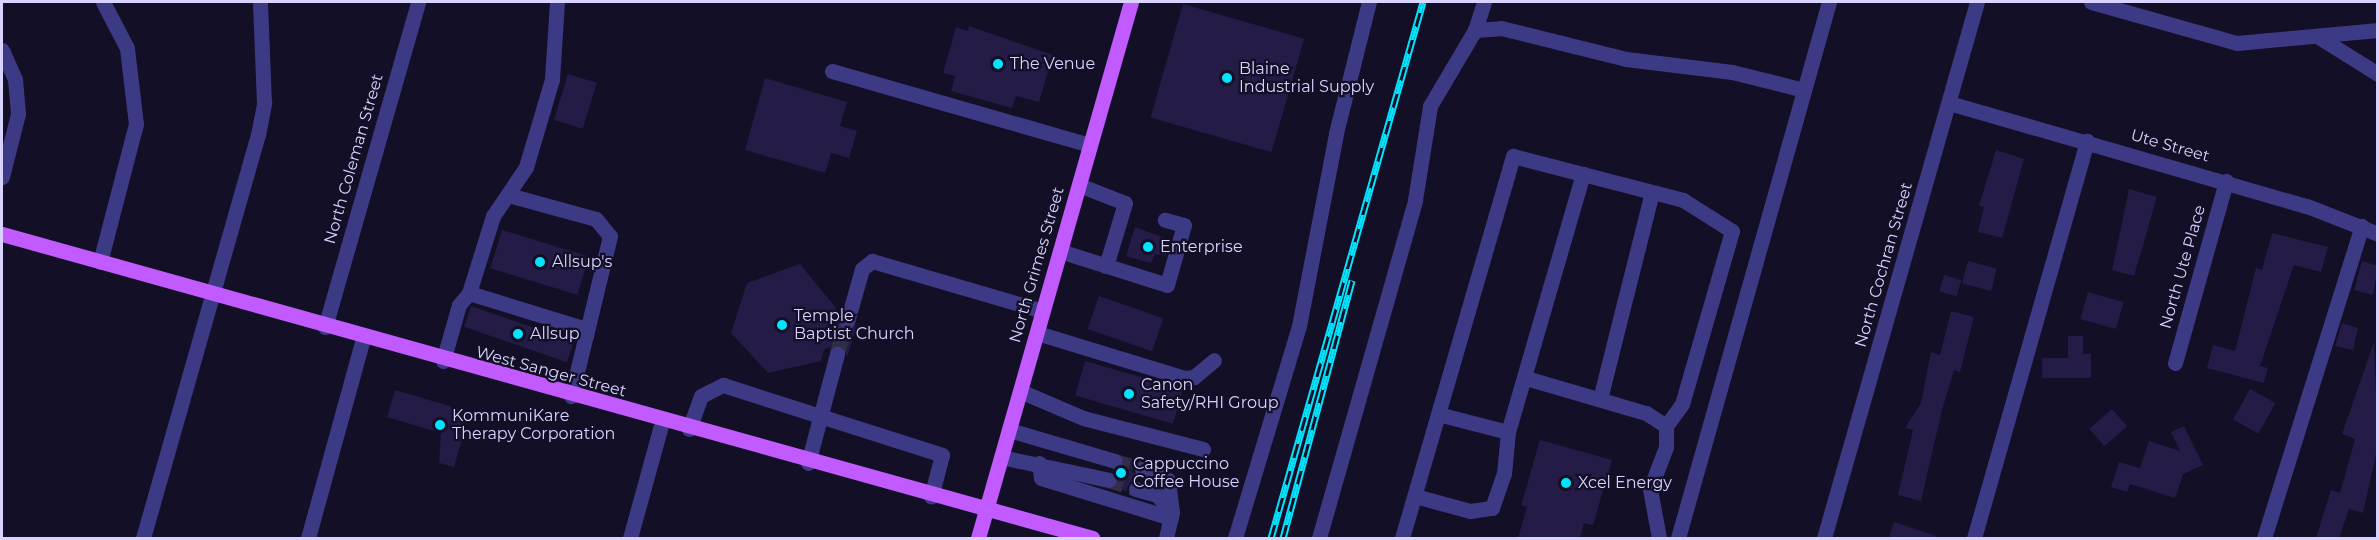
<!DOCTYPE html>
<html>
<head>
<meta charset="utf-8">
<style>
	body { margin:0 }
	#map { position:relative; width:2379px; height:540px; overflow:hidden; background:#130f26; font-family:Montserrat,sans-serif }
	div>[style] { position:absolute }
	.building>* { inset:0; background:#241b47; transform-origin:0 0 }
	.minor-tunnel>* { height:15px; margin-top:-7.5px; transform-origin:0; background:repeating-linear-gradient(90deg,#312d47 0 15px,transparent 0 23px) }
	.minor>* { height:15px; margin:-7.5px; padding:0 7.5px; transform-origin:7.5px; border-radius:7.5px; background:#3d3a85 }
	.major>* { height:15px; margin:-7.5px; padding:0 7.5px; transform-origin:7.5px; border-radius:7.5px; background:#c25bff }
	.rail>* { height:7px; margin-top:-3.5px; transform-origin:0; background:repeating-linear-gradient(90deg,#130f26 0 14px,#00e5ff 0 28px); box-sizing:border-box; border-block:2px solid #00e5ff }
	.dots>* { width:16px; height:16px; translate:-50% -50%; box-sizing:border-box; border:3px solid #130f26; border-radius:50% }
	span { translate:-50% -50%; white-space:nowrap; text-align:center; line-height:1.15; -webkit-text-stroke:4.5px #130f26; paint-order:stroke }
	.poi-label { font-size:16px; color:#d9d4ff }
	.left { translate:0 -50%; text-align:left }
	.street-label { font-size:16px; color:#d9d4ff }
	.frame { position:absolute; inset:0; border:3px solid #d9d4ff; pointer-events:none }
</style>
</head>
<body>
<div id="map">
	<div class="building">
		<i style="left:1183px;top:4px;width:126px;height:118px;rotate:16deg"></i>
		<i style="clip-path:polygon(969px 26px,1053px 55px,1039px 102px,1016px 96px,1012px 108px,951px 91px,955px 76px,943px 73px,956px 27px,968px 31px)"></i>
		<i style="left:568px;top:74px;width:30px;height:48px;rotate:17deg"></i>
		<i style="clip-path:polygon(765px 78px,847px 102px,840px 126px,857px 131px,849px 158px,831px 153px,825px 173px,745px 150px)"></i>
		<i style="clip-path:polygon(1996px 150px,2024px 159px,2002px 238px,1978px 232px,1984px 207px,1979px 206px)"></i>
		<i style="clip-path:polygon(2129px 189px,2157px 197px,2134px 276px,2112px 270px)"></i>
		<i style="clip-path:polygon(1135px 227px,1170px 240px,1165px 256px,1155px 254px,1151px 263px,1126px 256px)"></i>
		<i style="left:502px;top:230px;width:91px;height:40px;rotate:17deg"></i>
		<i style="clip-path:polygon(2272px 233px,2328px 247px,2321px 272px,2294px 265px,2260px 366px,2268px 368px,2264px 383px,2207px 368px,2213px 345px,2235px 351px,2256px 268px,2262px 270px)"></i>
		<i style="left:1968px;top:261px;width:30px;height:23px;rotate:15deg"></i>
		<i style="clip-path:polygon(2362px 261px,2378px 266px,2373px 295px,2354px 290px)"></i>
		<i style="clip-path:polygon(800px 264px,836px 308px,833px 318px,840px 328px,849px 332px,857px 325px,847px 357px,844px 348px,835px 345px,824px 350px,821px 361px,768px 373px,731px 333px,747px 283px)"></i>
		<i style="left:1944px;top:275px;width:18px;height:17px;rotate:16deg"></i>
		<i style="left:2088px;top:292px;width:37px;height:28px;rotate:16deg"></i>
		<i style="left:1099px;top:296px;width:68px;height:35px;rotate:19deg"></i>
		<i style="left:471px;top:306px;width:109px;height:22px;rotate:19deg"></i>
		<i style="clip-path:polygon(1951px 311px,1974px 317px,1960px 372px,1954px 370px,1942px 410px,1921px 501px,1898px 495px,1913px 430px,1905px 428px,1921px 403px,1931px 352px,1940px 355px)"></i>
		<i style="clip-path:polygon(2342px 323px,2358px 328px,2353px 350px,2335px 346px)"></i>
		<i style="clip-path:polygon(2068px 336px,2083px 336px,2083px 354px,2091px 354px,2091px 378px,2042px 378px,2042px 358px,2068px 358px)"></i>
		<i style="clip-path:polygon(2374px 342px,2378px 446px,2363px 513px,2349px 509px,2339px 538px,2316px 538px,2331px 490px,2340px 493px,2355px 439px,2342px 434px)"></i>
		<i style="left:1085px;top:361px;width:102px;height:36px;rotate:16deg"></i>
		<i style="left:2250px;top:389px;width:29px;height:35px;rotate:29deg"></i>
		<i style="clip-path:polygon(395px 390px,470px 412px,454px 467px,439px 463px,441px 433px,387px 417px)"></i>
		<i style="left:2112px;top:409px;width:23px;height:30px;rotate:49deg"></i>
		<i style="clip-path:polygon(2184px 426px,2203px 465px,2183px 474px,2175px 498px,2130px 484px,2127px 492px,2111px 487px,2119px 462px,2140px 468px,2149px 441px,2180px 451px,2171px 432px)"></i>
		<i style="clip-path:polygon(1540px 440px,1612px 460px,1593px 525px,1584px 523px,1580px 538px,1518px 538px,1527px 507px,1521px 505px)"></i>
		<i style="clip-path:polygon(1124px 457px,1137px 461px,1132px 471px,1139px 478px,1130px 482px,1126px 491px,1115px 487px,1118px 478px,1112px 471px,1122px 468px)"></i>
		<i style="clip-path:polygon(1894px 522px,1936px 536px,1935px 538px,1889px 538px)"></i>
	</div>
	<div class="minor-tunnel">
		<i style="left:837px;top:354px;width:34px;rotate:-73deg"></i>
		<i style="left:1115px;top:461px;width:28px;rotate:17deg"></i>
		<i style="left:1109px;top:480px;width:28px;rotate:18deg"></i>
	</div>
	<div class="minor">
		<i style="left:2091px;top:2px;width:152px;rotate:15.7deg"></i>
		<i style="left:2237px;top:43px;width:142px;rotate:-5.3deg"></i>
		<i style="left:1475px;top:30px;width:29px;rotate:-72deg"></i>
		<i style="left:2317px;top:36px;width:72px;rotate:31.9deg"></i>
		<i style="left:2px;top:50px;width:32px;rotate:66deg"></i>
		<i style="left:15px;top:79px;width:35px;rotate:85deg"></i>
		<i style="left:18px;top:114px;width:65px;rotate:104.3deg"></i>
		<i style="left:832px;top:71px;width:268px;rotate:16deg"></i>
		<i style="left:1949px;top:103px;width:373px;rotate:16.1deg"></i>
		<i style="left:2307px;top:206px;width:76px;rotate:21.5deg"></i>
		<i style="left:1079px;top:185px;width:49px;rotate:21.4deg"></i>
		<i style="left:1125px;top:203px;width:66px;rotate:106.8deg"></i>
		<i style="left:512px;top:196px;width:87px;rotate:15.3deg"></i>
		<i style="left:596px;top:219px;width:22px;rotate:51deg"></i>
		<i style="left:610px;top:236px;width:102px;rotate:103.6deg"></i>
		<i style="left:1060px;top:251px;width:112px;rotate:17.6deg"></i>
		<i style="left:1167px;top:285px;width:62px;rotate:-74.2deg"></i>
		<i style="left:1184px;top:225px;width:20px;rotate:-165deg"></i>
		<i style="left:100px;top:262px;width:143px;rotate:-75.4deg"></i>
		<i style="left:136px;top:124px;width:77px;rotate:-96.8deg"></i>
		<i style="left:127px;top:48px;width:52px;rotate:-117.6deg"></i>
		<i style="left:469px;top:293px;width:81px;rotate:-72.7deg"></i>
		<i style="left:493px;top:216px;width:59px;rotate:-56deg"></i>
		<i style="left:526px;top:167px;width:92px;rotate:-73.5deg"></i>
		<i style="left:552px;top:79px;width:77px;rotate:-86.3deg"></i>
		<i style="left:847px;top:322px;width:55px;rotate:-74.2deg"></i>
		<i style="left:862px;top:269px;width:13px;rotate:-39deg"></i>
		<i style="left:872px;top:261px;width:178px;rotate:16.3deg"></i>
		<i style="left:325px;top:327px;width:338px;rotate:-74deg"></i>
		<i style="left:1037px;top:333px;width:155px;rotate:16.9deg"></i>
		<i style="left:1185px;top:378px;width:9px;rotate:-6deg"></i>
		<i style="left:1194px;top:377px;width:26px;rotate:-40deg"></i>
		<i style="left:443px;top:361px;width:58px;rotate:-74.1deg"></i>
		<i style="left:459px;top:305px;width:16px;rotate:-50deg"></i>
		<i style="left:469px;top:293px;width:119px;rotate:17.1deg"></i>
		<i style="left:583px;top:328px;width:8px;rotate:67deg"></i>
		<i style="left:586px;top:335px;width:63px;rotate:103.8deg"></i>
		<i style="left:2175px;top:363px;width:189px;rotate:-74.3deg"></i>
		<i style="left:1526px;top:378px;width:125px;rotate:16.3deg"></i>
		<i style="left:1646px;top:413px;width:24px;rotate:33deg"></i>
		<i style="left:1666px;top:426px;width:21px;rotate:90deg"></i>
		<i style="left:1666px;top:447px;width:45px;rotate:110.9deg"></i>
		<i style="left:1650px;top:489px;width:50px;rotate:79.6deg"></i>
		<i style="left:1020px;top:391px;width:69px;rotate:23.2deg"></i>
		<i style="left:1083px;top:418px;width:124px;rotate:14.5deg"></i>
		<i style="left:1600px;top:399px;width:213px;rotate:-75.9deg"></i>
		<i style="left:1438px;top:414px;width:72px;rotate:14.4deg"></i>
		<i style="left:1508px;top:432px;width:269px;rotate:-73.8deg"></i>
		<i style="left:689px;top:429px;width:35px;rotate:-70deg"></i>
		<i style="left:701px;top:396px;width:25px;rotate:-27deg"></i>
		<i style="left:723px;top:385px;width:230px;rotate:17.7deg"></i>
		<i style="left:942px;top:455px;width:43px;rotate:104.7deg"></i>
		<i style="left:1009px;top:430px;width:110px;rotate:16.3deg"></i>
		<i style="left:1001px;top:457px;width:110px;rotate:12deg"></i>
		<i style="left:808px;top:463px;width:113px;rotate:-75.1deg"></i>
		<i style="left:1039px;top:463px;width:15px;rotate:82deg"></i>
		<i style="left:1041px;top:478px;width:136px;rotate:17.1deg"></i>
		<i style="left:1142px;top:469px;width:28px;rotate:23deg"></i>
		<i style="left:1168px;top:480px;width:32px;rotate:83deg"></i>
		<i style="left:1136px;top:489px;width:22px;rotate:16deg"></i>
		<i style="left:1157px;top:495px;width:23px;rotate:49deg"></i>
		<i style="left:1172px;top:512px;width:27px;rotate:103deg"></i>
		<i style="left:1415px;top:496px;width:57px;rotate:15.3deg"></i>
		<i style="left:1470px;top:511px;width:22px;rotate:-8deg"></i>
		<i style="left:1492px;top:508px;width:36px;rotate:-71deg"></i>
		<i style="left:1504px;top:474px;width:42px;rotate:-84.6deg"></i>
		<i style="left:143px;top:538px;width:419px;rotate:-74.1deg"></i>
		<i style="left:258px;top:135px;width:33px;rotate:-79deg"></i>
		<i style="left:264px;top:103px;width:101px;rotate:-92.3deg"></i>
		<i style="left:308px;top:538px;width:206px;rotate:-74.6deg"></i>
		<i style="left:630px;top:538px;width:120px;rotate:-74.6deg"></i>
		<i style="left:1235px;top:538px;width:221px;rotate:-73.2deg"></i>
		<i style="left:1299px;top:326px;width:197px;rotate:-79.1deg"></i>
		<i style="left:1336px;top:133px;width:135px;rotate:-75.9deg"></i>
		<i style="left:1319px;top:538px;width:351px;rotate:-74.1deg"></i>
		<i style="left:1415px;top:200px;width:95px;rotate:-80.9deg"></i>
		<i style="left:1430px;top:106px;width:88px;rotate:-59.4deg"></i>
		<i style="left:1475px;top:30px;width:26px;rotate:-4deg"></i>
		<i style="left:1501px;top:28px;width:129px;rotate:13.9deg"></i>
		<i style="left:1626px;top:59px;width:107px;rotate:7deg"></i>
		<i style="left:1732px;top:72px;width:74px;rotate:14deg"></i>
		<i style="left:1402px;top:538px;width:398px;rotate:-73.8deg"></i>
		<i style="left:1513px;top:156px;width:176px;rotate:14.5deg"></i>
		<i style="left:1683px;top:200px;width:58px;rotate:32.3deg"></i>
		<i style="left:1732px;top:231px;width:180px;rotate:106.1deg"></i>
		<i style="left:1682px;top:404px;width:27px;rotate:126deg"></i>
		<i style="left:1678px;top:538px;width:557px;rotate:-74.27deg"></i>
		<i style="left:1824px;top:538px;width:557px;rotate:-74.07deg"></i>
		<i style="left:1974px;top:538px;width:413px;rotate:-74.1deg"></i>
		<i style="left:2264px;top:538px;width:327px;rotate:-72.6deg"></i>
	</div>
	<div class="major">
		<i style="left:2px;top:234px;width:1132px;rotate:15.58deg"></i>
		<i style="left:978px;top:538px;width:557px;rotate:-74.07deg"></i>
	</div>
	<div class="rail">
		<i style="left:1271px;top:538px;width:557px;rotate:-74.17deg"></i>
		<i style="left:1283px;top:538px;width:267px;rotate:-75deg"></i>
	</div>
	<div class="dots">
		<i style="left:998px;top:64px;background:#00e5ff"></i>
		<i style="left:1227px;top:78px;background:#00e5ff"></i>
		<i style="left:1148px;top:247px;background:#00e5ff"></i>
		<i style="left:540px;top:262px;background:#00e5ff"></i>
		<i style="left:782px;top:325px;background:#00e5ff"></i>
		<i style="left:518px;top:334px;background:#00e5ff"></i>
		<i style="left:1129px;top:394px;background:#00e5ff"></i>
		<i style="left:440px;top:425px;background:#00e5ff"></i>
		<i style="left:1121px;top:473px;background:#00e5ff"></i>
		<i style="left:1566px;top:483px;background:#00e5ff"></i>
	</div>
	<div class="poi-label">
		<span class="left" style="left:1010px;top:64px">The Venue</span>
		<span class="left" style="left:1239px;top:78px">Blaine<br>Industrial Supply</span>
		<span class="left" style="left:1160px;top:247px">Enterprise</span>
		<span class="left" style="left:552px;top:262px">Allsup's</span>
		<span class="left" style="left:794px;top:325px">Temple<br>Baptist Church</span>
		<span class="left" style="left:530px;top:334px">Allsup</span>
		<span class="left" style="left:1141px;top:394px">Canon<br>Safety/RHI Group</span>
		<span class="left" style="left:452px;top:425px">KommuniKare<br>Therapy Corporation</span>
		<span class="left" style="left:1133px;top:473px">Cappuccino<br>Coffee House</span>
		<span class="left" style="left:1578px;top:483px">Xcel Energy</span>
	</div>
	<div class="street-label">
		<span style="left:2170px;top:146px;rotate:16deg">Ute Street</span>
		<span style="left:354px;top:159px;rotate:-74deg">North Coleman Street</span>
		<span style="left:1037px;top:265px;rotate:-74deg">North Grimes Street</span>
		<span style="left:1884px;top:265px;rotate:-74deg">North Cochran Street</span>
		<span style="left:2183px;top:267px;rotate:-74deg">North Ute Place</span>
		<span style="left:551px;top:372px;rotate:15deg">West Sanger Street</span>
	</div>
	<div class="frame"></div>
</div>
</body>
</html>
